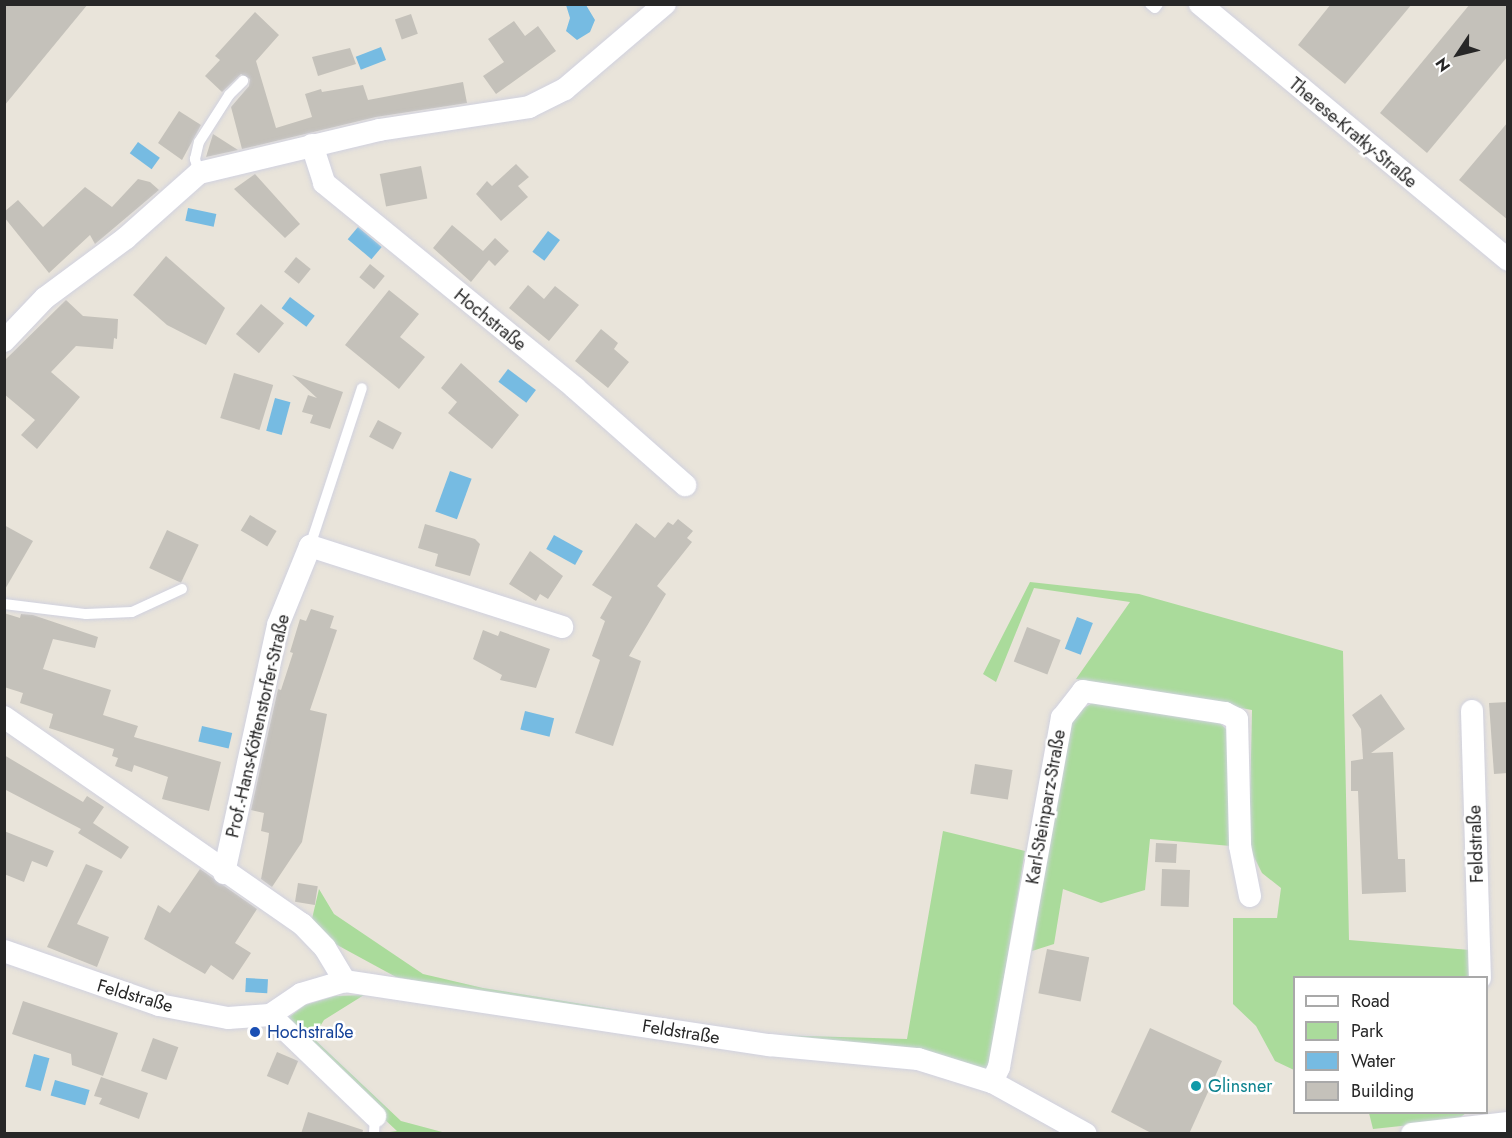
<!DOCTYPE html>
<html>
<head>
<meta charset="utf-8">
<style>
	body { margin:0 }
	#map { position:relative; width:1512px; height:1138px; overflow:hidden; background:#e9e4da; font-family:Jost,sans-serif }
	div>[style] { position:absolute }
	.green>* { inset:0; background:#aadb9b }
	.water>* { inset:0; background:#76bbe2; transform-origin:0 0 }
	.building>* { inset:0; background:#c4c1ba; transform-origin:0 0 }
	.roads { filter:drop-shadow(0 0 2px #d0d1df) drop-shadow(0 0 2px #d0d1df) }
	.lane>* { height:10px; margin:-5px; padding:0 5px; transform-origin:5px; border-radius:5px; background:#fff }
	.street>* { height:22px; margin:-11px; padding:0 11px; transform-origin:11px; border-radius:11px; background:#fff }
	.dots>* { width:16px; height:16px; translate:-50% -50%; box-sizing:border-box; border:3px solid #fff; border-radius:50% }
	span { translate:-50% -50%; white-space:nowrap; text-align:center; line-height:1.15; -webkit-text-stroke:5px #fff; paint-order:stroke }
	.street-label { font-size:18px; color:#272727 }
	.transit-label { font-size:18px; color:#164399 }
	.left { translate:0 -50%; text-align:left }
	.culture-label { font-size:18px; color:#0d838f }
	.frame { position:absolute; inset:0; border:6px solid #272727; pointer-events:none }
	.legend { position:absolute; left:1293px; top:976px; width:195px; height:138px; box-sizing:border-box; background:#fff; border:2px solid #a9a9a9; margin:0; padding:8px 10px; list-style:none; font-size:18px; color:#272727 }
	.legend li { display:flex; align-items:center; gap:12px; height:30px }
	.legend b { width:30px; border:2px solid #a9a9a9 }
	.north { position:absolute; left:1428px; top:24px; width:60px; height:60px; -webkit-text-stroke:4px #fff; paint-order:stroke; rotate:235deg; font-size:16px; font-weight:700; line-height:24px; text-align:center; color:#272727 }
	.north::after { content:''; display:block; margin:auto; width:21px; height:27px; background:#272727; clip-path:polygon(50% 0,100% 100%,50% 72%,0 100%) }
</style>
</head>
<body>
<div id="map">
	<div class="green">
		<i style="clip-path:polygon(1030px 582px,1139px 594px,1343px 651px,1349px 940px,1470px 950px,1471px 977px,1294px 978px,1294px 1070px,1275px 1061px,1256px 1026px,1233px 1004px,1233px 918px,1277px 918px,1281px 888px,1262px 873px,1249px 847px,1252px 710px,1076px 679px,1130px 602px,1034px 588px,996px 682px,983px 674px)"></i>
		<i style="clip-path:polygon(1096px 701px,1219px 722px,1233px 736px,1231px 846px,1150px 839px,1145px 890px,1101px 903px,1063px 889px,1054px 944px,1032px 951px,1066px 734px,1075px 713px)"></i>
		<i style="clip-path:polygon(943px 831px,1025px 851px,989px 1070px,773px 1035px,907px 1039px)"></i>
		<i style="clip-path:polygon(319px 889px,334px 914px,423px 974px,483px 988px,625px 1011px,490px 995px,396px 977px,328px 940px,311px 923px)"></i>
		<i style="clip-path:polygon(364px 995px,324px 1020px,313px 1038px,401px 1121px,446px 1133px,382px 1133px,397px 1131px,292px 1033px,288px 1018px,305px 1005px,335px 996px)"></i>
		<i style="clip-path:polygon(1369px 1113px,1466px 1113px,1457px 1120px,1373px 1129px)"></i>
	</div>
	<div class="water">
		<i style="clip-path:polygon(566px 5px,586px 5px,595px 20px,590px 32px,577px 40px,566px 31px,570px 18px)"></i>
		<i style="left:381px;top:47px;width:14px;height:27px;rotate:69deg"></i>
		<i style="left:138px;top:142px;width:27px;height:14px;rotate:36deg"></i>
		<i style="left:188px;top:208px;width:29px;height:13px;rotate:12deg"></i>
		<i style="left:358px;top:227px;width:31px;height:16px;rotate:40deg"></i>
		<i style="left:548px;top:231px;width:15px;height:26px;rotate:37deg"></i>
		<i style="left:290px;top:297px;width:31px;height:14px;rotate:37deg"></i>
		<i style="left:508px;top:369px;width:35px;height:16px;rotate:37deg"></i>
		<i style="left:275px;top:398px;width:16px;height:34px;rotate:15deg"></i>
		<i style="left:450px;top:471px;width:23px;height:43px;rotate:20deg"></i>
		<i style="left:554px;top:535px;width:33px;height:16px;rotate:29deg"></i>
		<i style="left:1077px;top:617px;width:17px;height:34px;rotate:21deg"></i>
		<i style="left:525px;top:711px;width:30px;height:19px;rotate:14deg"></i>
		<i style="left:202px;top:726px;width:31px;height:16px;rotate:13deg"></i>
		<i style="left:246px;top:978px;width:22px;height:14px;rotate:3deg"></i>
		<i style="left:34px;top:1054px;width:16px;height:34px;rotate:15deg"></i>
		<i style="left:55px;top:1080px;width:36px;height:16px;rotate:16deg"></i>
	</div>
	<div class="building">
		<i style="clip-path:polygon(4px 4px,88px 4px,4px 106px)"></i>
		<i style="clip-path:polygon(1331px 4px,1412px 4px,1345px 84px,1298px 45px)"></i>
		<i style="clip-path:polygon(1470px 4px,1508px 4px,1508px 56px,1427px 153px,1380px 113px)"></i>
		<i style="clip-path:polygon(255px 12px,279px 35px,256px 61px,276px 128px,312px 117px,305px 94px,321px 89px,322px 92px,363px 85px,368px 100px,463px 82px,467px 103px,376px 117px,242px 149px,231px 107px,249px 86px,250px 79px,241px 74px,222px 92px,205px 76px,220px 60px,215px 56px)"></i>
		<i style="left:411px;top:14px;width:21px;height:17px;rotate:71deg"></i>
		<i style="clip-path:polygon(514px 21px,525px 36px,538px 26px,556px 51px,496px 94px,483px 76px,504px 62px,488px 39px)"></i>
		<i style="clip-path:polygon(350px 48px,356px 64px,318px 76px,312px 57px)"></i>
		<i style="clip-path:polygon(179px 111px,201px 125px,182px 160px,158px 143px)"></i>
		<i style="clip-path:polygon(1508px 122px,1508px 220px,1459px 180px)"></i>
		<i style="clip-path:polygon(213px 134px,238px 150px,206px 157px)"></i>
		<i style="clip-path:polygon(516px 164px,529px 177px,518px 186px,528px 197px,501px 221px,476px 194px,487px 181px,492px 186px)"></i>
		<i style="left:421px;top:166px;width:33px;height:42px;rotate:79deg"></i>
		<i style="clip-path:polygon(255px 174px,300px 224px,285px 238px,234px 189px)"></i>
		<i style="clip-path:polygon(138px 179px,150px 182px,159px 190px,95px 244px,90px 235px,49px 273px,4px 217px,4px 212px,18px 200px,43px 227px,85px 187px,112px 207px)"></i>
		<i style="clip-path:polygon(452px 225px,483px 251px,495px 238px,509px 251px,495px 266px,489px 260px,471px 282px,433px 248px)"></i>
		<i style="clip-path:polygon(166px 256px,225px 308px,206px 345px,167px 325px,133px 295px)"></i>
		<i style="left:296px;top:257px;width:19px;height:19px;rotate:39deg"></i>
		<i style="left:370px;top:264px;width:19px;height:17px;rotate:39deg"></i>
		<i style="clip-path:polygon(528px 285px,544px 299px,555px 286px,579px 305px,549px 341px,509px 308px)"></i>
		<i style="clip-path:polygon(389px 290px,419px 314px,400px 337px,425px 357px,399px 389px,345px 345px)"></i>
		<i style="clip-path:polygon(66px 300px,83px 316px,118px 319px,117px 339px,114px 338px,113px 349px,76px 346px,51px 372px,80px 397px,37px 449px,21px 435px,35px 420px,4px 394px,4px 361px)"></i>
		<i style="left:261px;top:304px;width:30px;height:39px;rotate:40deg"></i>
		<i style="clip-path:polygon(601px 329px,618px 343px,614px 349px,629px 362px,608px 388px,575px 361px)"></i>
		<i style="clip-path:polygon(461px 363px,519px 415px,492px 449px,448px 413px,457px 402px,441px 388px)"></i>
		<i style="left:234px;top:373px;width:41px;height:47px;rotate:17deg"></i>
		<i style="clip-path:polygon(292px 375px,343px 392px,330px 429px,310px 423px,313px 415px,302px 412px,308px 395px,317px 398px)"></i>
		<i style="left:378px;top:420px;width:27px;height:19px;rotate:28deg"></i>
		<i style="left:250px;top:515px;width:31px;height:18px;rotate:31deg"></i>
		<i style="clip-path:polygon(678px 519px,693px 531px,687px 538px,692px 542px,657px 586px,666px 594px,629px 656px,641px 661px,613px 746px,575px 733px,600px 660px,592px 656px,605px 621px,600px 618px,612px 597px,592px 585px,636px 523px,655px 538px,668px 522px,673px 525px)"></i>
		<i style="clip-path:polygon(425px 524px,475px 539px,480px 544px,470px 576px,435px 566px,438px 554px,418px 548px)"></i>
		<i style="clip-path:polygon(4px 525px,33px 541px,4px 591px)"></i>
		<i style="left:167px;top:530px;width:35px;height:42px;rotate:25deg"></i>
		<i style="clip-path:polygon(530px 551px,563px 576px,548px 599px,540px 594px,536px 601px,509px 584px)"></i>
		<i style="clip-path:polygon(311px 609px,334px 616px,330px 628px,337px 630px,310px 710px,327px 714px,302px 842px,272px 887px,261px 879px,268px 841px,269px 833px,261px 831px,264px 813px,251px 810px,278px 689px,281px 690px,293px 653px,290px 652px,300px 619px,306px 621px)"></i>
		<i style="clip-path:polygon(4px 613px,20px 618px,21px 614px,33px 615px,98px 637px,95px 648px,53px 639px,43px 669px,111px 690px,103px 715px,138px 726px,134px 737px,221px 762px,209px 811px,162px 799px,168px 777px,134px 765px,132px 772px,115px 766px,118px 758px,112px 756px,114px 749px,49px 728px,53px 714px,20px 703px,23px 693px,4px 687px)"></i>
		<i style="left:1027px;top:627px;width:36px;height:37px;rotate:21deg"></i>
		<i style="clip-path:polygon(483px 630px,498px 636px,500px 631px,550px 649px,536px 688px,500px 680px,502px 675px,473px 659px)"></i>
		<i style="clip-path:polygon(1381px 694px,1405px 729px,1371px 753px,1393px 752px,1398px 859px,1405px 859px,1406px 892px,1362px 894px,1358px 791px,1351px 791px,1351px 761px,1363px 759px,1361px 729px,1352px 715px)"></i>
		<i style="clip-path:polygon(1508px 702px,1508px 773px,1494px 774px,1489px 703px)"></i>
		<i style="clip-path:polygon(4px 755px,83px 802px,87px 796px,104px 807px,93px 823px,129px 847px,121px 859px,78px 833px,81px 829px,4px 789px)"></i>
		<i style="left:975px;top:764px;width:38px;height:30px;rotate:9deg"></i>
		<i style="clip-path:polygon(4px 831px,54px 851px,47px 867px,32px 861px,24px 882px,4px 874px)"></i>
		<i style="left:1156px;top:843px;width:21px;height:19px;rotate:3deg"></i>
		<i style="clip-path:polygon(86px 864px,103px 871px,77px 924px,109px 937px,97px 967px,47px 947px)"></i>
		<i style="clip-path:polygon(200px 869px,257px 909px,235px 943px,251px 953px,233px 980px,211px 965px,205px 974px,144px 939px,158px 905px,170px 913px)"></i>
		<i style="left:1162px;top:869px;width:28px;height:37px;rotate:2deg"></i>
		<i style="left:298px;top:883px;width:20px;height:19px;rotate:9deg"></i>
		<i style="left:1047px;top:949px;width:43px;height:45px;rotate:11deg"></i>
		<i style="clip-path:polygon(23px 1001px,118px 1033px,103px 1076px,72px 1065px,71px 1054px,12px 1034px)"></i>
		<i style="clip-path:polygon(1150px 1028px,1222px 1061px,1189px 1134px,1153px 1134px,1111px 1112px)"></i>
		<i style="left:153px;top:1038px;width:27px;height:35px;rotate:20deg"></i>
		<i style="left:277px;top:1052px;width:23px;height:26px;rotate:23deg"></i>
		<i style="clip-path:polygon(101px 1077px,148px 1093px,139px 1119px,99px 1104px,102px 1098px,94px 1096px)"></i>
		<i style="clip-path:polygon(308px 1112px,363px 1130px,362px 1134px,301px 1134px)"></i>
	</div>
	<div class="roads">
		<div class="lane">
			<i style="left:1150px;top:4px;width:6px;rotate:39deg"></i>
			<i style="left:1155px;top:8px;width:5px;rotate:-53deg"></i>
			<i style="left:199px;top:173px;width:15px;rotate:-106deg"></i>
			<i style="left:195px;top:159px;width:17px;rotate:-77deg"></i>
			<i style="left:199px;top:142px;width:56px;rotate:-57.4deg"></i>
			<i style="left:229px;top:95px;width:20px;rotate:-45deg"></i>
			<i style="left:310px;top:546px;width:166px;rotate:-71.8deg"></i>
			<i style="left:4px;top:604px;width:83px;rotate:7deg"></i>
			<i style="left:86px;top:614px;width:46px;rotate:-2.5deg"></i>
			<i style="left:132px;top:612px;width:55px;rotate:-24.7deg"></i>
			<i style="left:374px;top:1134px;width:18px;rotate:-87deg"></i>
		</div>
		<div class="street">
			<i style="left:1200px;top:4px;width:400px;rotate:39.7deg"></i>
			<i style="left:312px;top:145px;width:40px;rotate:72deg"></i>
			<i style="left:324px;top:183px;width:324px;rotate:39.2deg"></i>
			<i style="left:575px;top:388px;width:147px;rotate:41.4deg"></i>
			<i style="left:4px;top:341px;width:59px;rotate:-46.4deg"></i>
			<i style="left:45px;top:298px;width:101px;rotate:-36.5deg"></i>
			<i style="left:126px;top:238px;width:98px;rotate:-41.7deg"></i>
			<i style="left:199px;top:173px;width:185px;rotate:-13.4deg"></i>
			<i style="left:379px;top:130px;width:152px;rotate:-8.7deg"></i>
			<i style="left:529px;top:107px;width:40px;rotate:-26.6deg"></i>
			<i style="left:565px;top:89px;width:131px;rotate:-40.4deg"></i>
			<i style="left:1472px;top:711px;width:267px;rotate:88.3deg"></i>
			<i style="left:4px;top:717px;width:363px;rotate:34.8deg"></i>
			<i style="left:302px;top:924px;width:33px;rotate:46deg"></i>
			<i style="left:325px;top:948px;width:39px;rotate:59deg"></i>
			<i style="left:224px;top:873px;width:254px;rotate:-77.7deg"></i>
			<i style="left:278px;top:625px;width:85px;rotate:-67.9deg"></i>
			<i style="left:310px;top:546px;width:265px;rotate:17.8deg"></i>
			<i style="left:4px;top:951px;width:164px;rotate:19.2deg"></i>
			<i style="left:159px;top:1005px;width:70px;rotate:10.7deg"></i>
			<i style="left:228px;top:1018px;width:42px;rotate:-4.1deg"></i>
			<i style="left:270px;top:1015px;width:37px;rotate:-34deg"></i>
			<i style="left:301px;top:994px;width:46px;rotate:-16.5deg"></i>
			<i style="left:345px;top:981px;width:429px;rotate:8.6deg"></i>
			<i style="left:769px;top:1045px;width:150px;rotate:5.4deg"></i>
			<i style="left:918px;top:1059px;width:77px;rotate:17.3deg"></i>
			<i style="left:992px;top:1082px;width:107px;rotate:29deg"></i>
			<i style="left:270px;top:1015px;width:146px;rotate:43.9deg"></i>
			<i style="left:992px;top:1082px;width:17px;rotate:-65deg"></i>
			<i style="left:999px;top:1067px;width:355px;rotate:-79.8deg"></i>
			<i style="left:1062px;top:718px;width:34px;rotate:-52deg"></i>
			<i style="left:1083px;top:691px;width:144px;rotate:8.8deg"></i>
			<i style="left:1225px;top:713px;width:13px;rotate:27deg"></i>
			<i style="left:1237px;top:719px;width:127px;rotate:88.6deg"></i>
			<i style="left:1240px;top:846px;width:51px;rotate:78.7deg"></i>
			<i style="left:1412px;top:1134px;width:97px;rotate:-6.5deg"></i>
		</div>
	</div>
	<div class="dots">
		<i style="left:255px;top:1032px;background:#1a4fb4"></i>
		<i style="left:1196px;top:1086px;background:#0f9aa8"></i>
	</div>
	<div class="street-label">
		<span style="left:1353px;top:133px;rotate:40deg">Therese-Kratky-Straße</span>
		<span style="left:490px;top:320px;rotate:39deg">Hochstraße</span>
		<span style="left:258px;top:726px;rotate:-77deg">Prof.-Hans-Köttenstorfer-Straße</span>
		<span style="left:1046px;top:807px;rotate:-80deg">Karl-Steinparz-Straße</span>
		<span style="left:1476px;top:844px;rotate:-92deg">Feldstraße</span>
		<span style="left:135px;top:996px;rotate:16deg">Feldstraße</span>
		<span style="left:681px;top:1032px;rotate:9deg">Feldstraße</span>
	</div>
	<div class="transit-label">
		<span class="left" style="left:267px;top:1032px">Hochstraße</span>
	</div>
	<div class="culture-label">
		<span class="left" style="left:1208px;top:1086px">Glinsner</span>
	</div>
	<div class="frame"></div>
	<ul class="legend">
	<li><b style="height:8px;background:#fff"></b>Road</li>
	<li><b style="height:16px;background:#aadb9b"></b>Park</li>
	<li><b style="height:16px;background:#76bbe2"></b>Water</li>
	<li><b style="height:16px;background:#c4c1ba"></b>Building</li>
	</ul>
	<div class="north">N</div>
</div>
</body>
</html>
